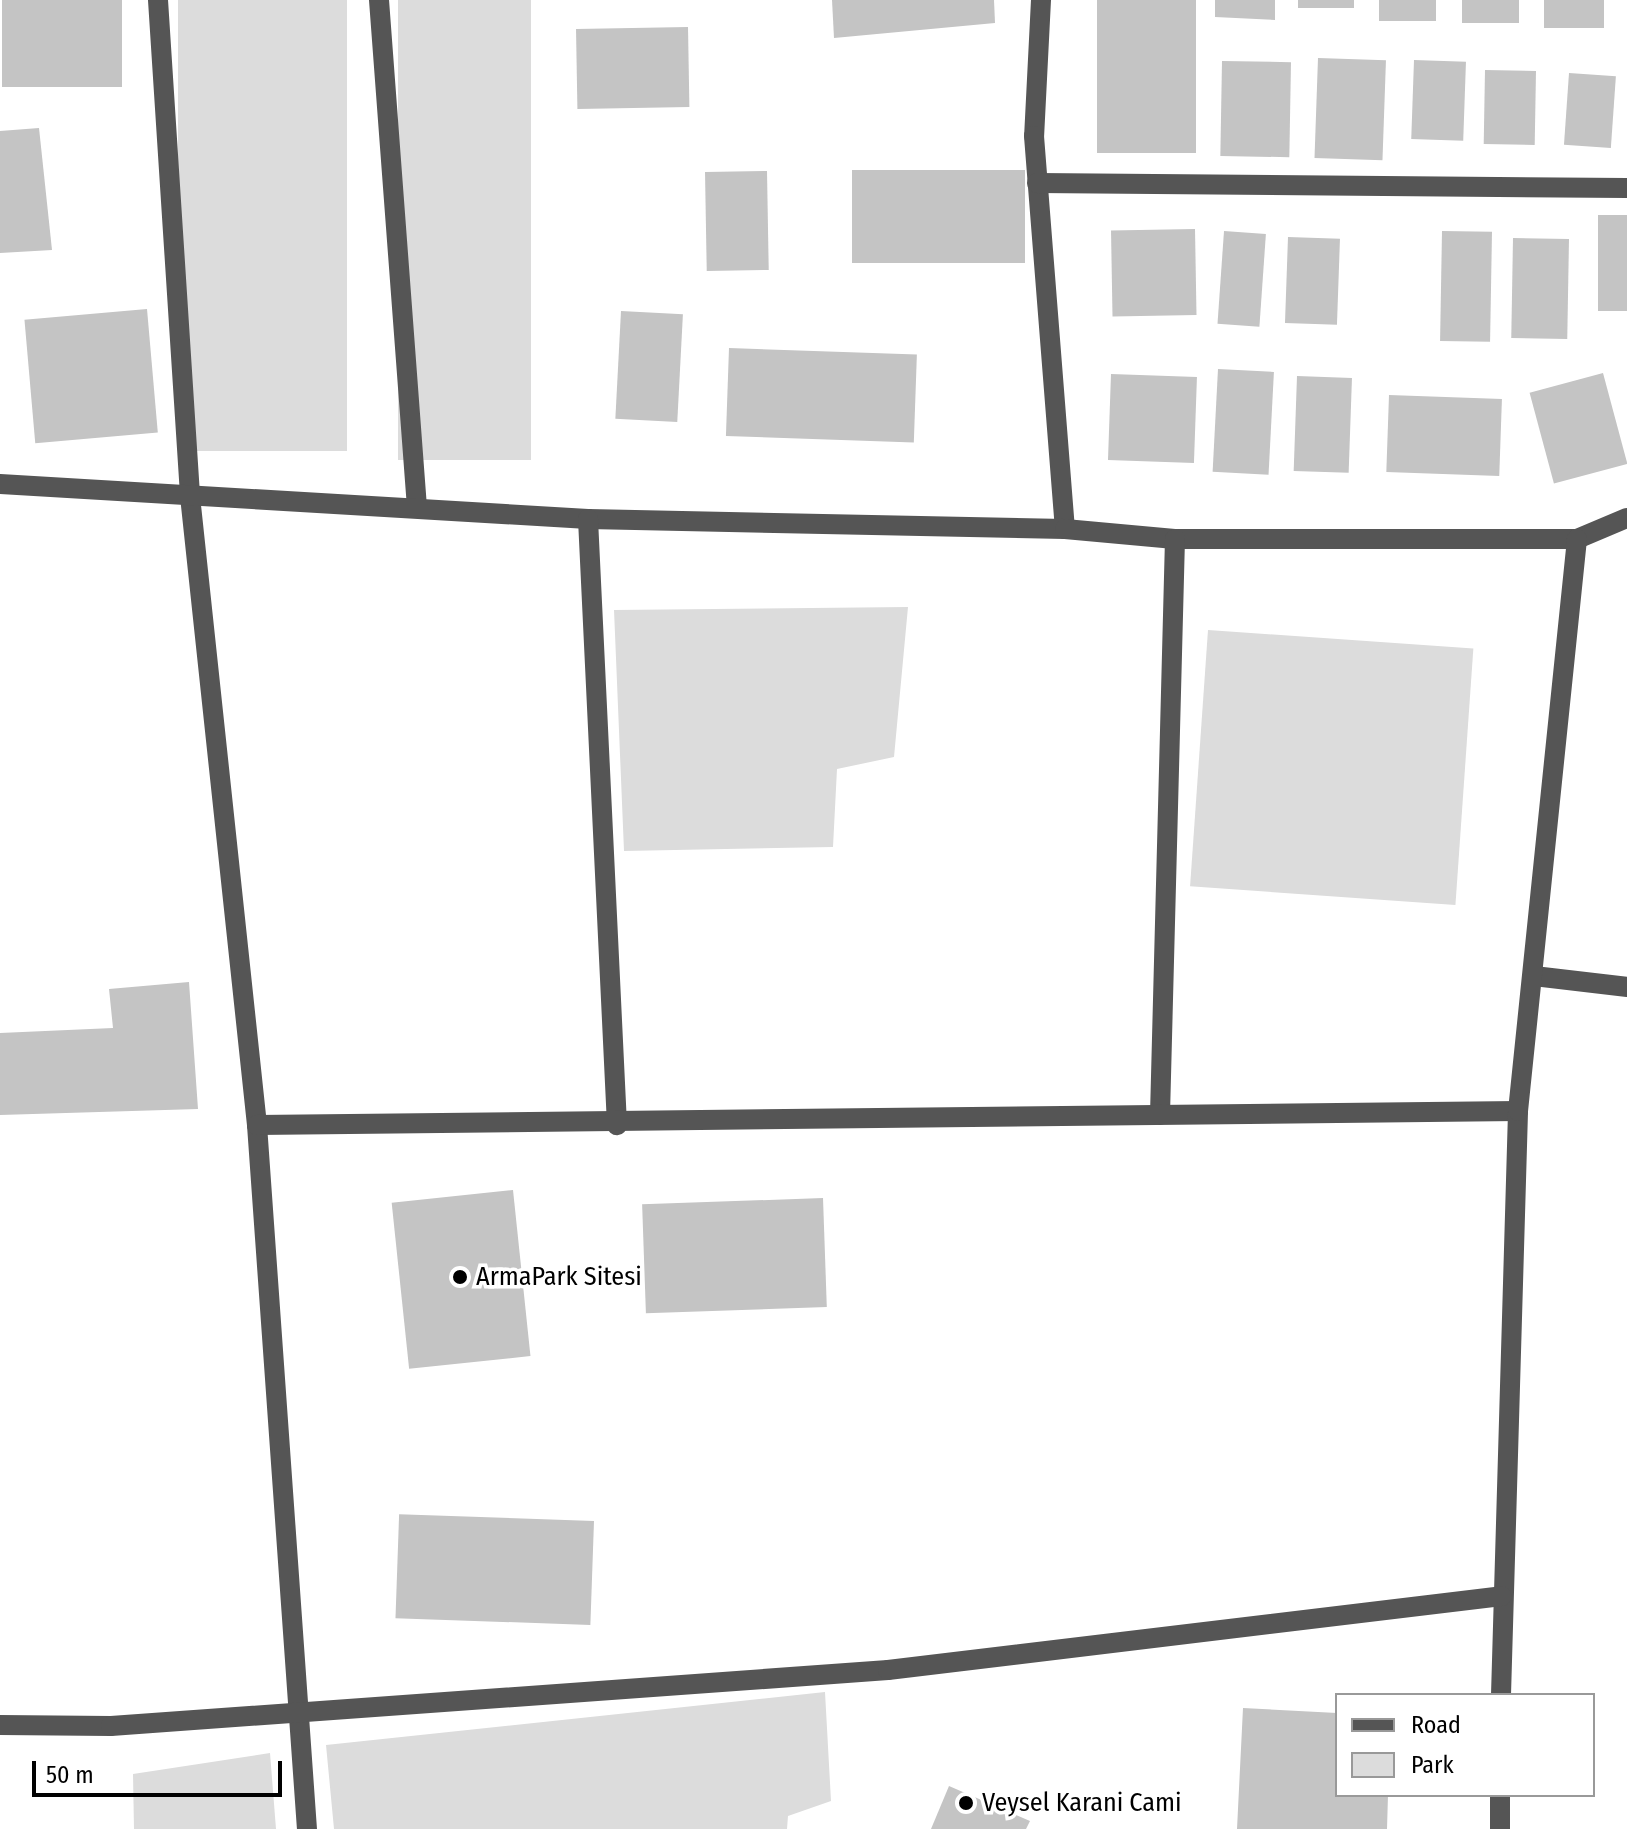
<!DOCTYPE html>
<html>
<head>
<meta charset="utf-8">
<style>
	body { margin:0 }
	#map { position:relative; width:1627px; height:1829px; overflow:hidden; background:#fff; font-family:"Fira Sans Condensed",sans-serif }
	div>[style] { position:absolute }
	.green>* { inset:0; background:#dcdcdc; transform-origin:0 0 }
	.building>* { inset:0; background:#c4c4c4; transform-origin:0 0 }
	.minor>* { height:20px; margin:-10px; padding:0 10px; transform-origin:10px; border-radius:10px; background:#555 }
	.dots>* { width:22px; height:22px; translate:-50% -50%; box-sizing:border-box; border:4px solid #fff; border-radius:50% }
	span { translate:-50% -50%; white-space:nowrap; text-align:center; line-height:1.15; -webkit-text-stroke:7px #fff; paint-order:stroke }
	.poi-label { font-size:26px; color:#000 }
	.left { translate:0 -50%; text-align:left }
	.legend { position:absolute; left:1335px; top:1693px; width:260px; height:104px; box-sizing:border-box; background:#fff; border:2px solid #999; margin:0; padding:10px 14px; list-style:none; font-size:24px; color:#000 }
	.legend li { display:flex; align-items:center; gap:16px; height:40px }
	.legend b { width:40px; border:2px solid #999 }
	.scale { position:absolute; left:32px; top:1761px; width:250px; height:36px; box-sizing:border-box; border:4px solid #000; border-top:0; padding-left:10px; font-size:24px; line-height:28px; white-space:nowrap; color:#000; -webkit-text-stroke:6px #fff; paint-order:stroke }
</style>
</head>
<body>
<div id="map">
	<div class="green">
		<i style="left:178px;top:0;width:169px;height:451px"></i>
		<i style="left:398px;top:0;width:133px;height:460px"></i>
		<i style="clip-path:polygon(908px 607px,894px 757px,837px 769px,833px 847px,624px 851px,614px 610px)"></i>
		<i style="left:1208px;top:630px;width:266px;height:257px;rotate:4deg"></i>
		<i style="clip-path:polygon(825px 1692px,831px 1801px,788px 1816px,787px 1829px,334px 1829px,326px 1745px)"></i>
		<i style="clip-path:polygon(270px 1753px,276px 1829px,134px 1829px,133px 1774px)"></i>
	</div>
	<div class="building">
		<i style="left:2px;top:0;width:120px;height:87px"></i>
		<i style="clip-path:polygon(832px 0,994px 0,995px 23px,834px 38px)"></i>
		<i style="left:1097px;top:0;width:99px;height:153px"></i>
		<i style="clip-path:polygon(1215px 0,1275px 0,1275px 20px,1215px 17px)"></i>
		<i style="left:1298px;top:0;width:56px;height:8px"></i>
		<i style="left:1379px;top:0;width:57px;height:21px"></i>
		<i style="left:1462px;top:0;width:57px;height:23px"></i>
		<i style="left:1544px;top:0;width:60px;height:28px"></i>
		<i style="left:688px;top:27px;width:80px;height:112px;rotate:89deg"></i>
		<i style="left:1318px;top:58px;width:68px;height:100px;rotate:2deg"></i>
		<i style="left:1414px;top:60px;width:52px;height:79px;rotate:2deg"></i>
		<i style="left:1222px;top:61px;width:69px;height:95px;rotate:1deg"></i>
		<i style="left:1485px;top:70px;width:51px;height:74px;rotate:1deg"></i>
		<i style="left:1569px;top:73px;width:47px;height:72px;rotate:4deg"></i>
		<i style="clip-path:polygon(39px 128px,52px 250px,0 253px,0 131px)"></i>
		<i style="left:852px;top:170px;width:173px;height:93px"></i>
		<i style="left:767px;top:171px;width:99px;height:62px;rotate:89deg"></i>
		<i style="left:1598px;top:215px;width:29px;height:96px"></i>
		<i style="left:1195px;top:229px;width:86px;height:84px;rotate:89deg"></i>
		<i style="left:1224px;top:231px;width:42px;height:93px;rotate:4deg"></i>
		<i style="left:1442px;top:231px;width:50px;height:110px;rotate:1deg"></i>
		<i style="left:1288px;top:237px;width:52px;height:86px;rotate:2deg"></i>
		<i style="left:1513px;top:238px;width:56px;height:100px;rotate:1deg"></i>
		<i style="left:147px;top:309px;width:124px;height:123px;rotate:85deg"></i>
		<i style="left:621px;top:311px;width:62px;height:108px;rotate:3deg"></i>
		<i style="left:729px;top:348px;width:188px;height:88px;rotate:2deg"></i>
		<i style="left:1218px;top:369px;width:56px;height:103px;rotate:3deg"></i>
		<i style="left:1603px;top:373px;width:94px;height:76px;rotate:75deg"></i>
		<i style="left:1111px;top:374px;width:86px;height:86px;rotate:2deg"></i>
		<i style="left:1297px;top:376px;width:55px;height:95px;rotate:2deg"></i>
		<i style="left:1389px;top:395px;width:113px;height:77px;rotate:2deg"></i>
		<i style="clip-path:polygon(189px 982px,198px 1109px,0 1115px,0 1033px,113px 1028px,109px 989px)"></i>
		<i style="left:513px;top:1190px;width:167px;height:122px;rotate:84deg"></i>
		<i style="left:823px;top:1198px;width:109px;height:181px;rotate:88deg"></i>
		<i style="left:594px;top:1521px;width:104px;height:195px;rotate:92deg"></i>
		<i style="clip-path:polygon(1243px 1708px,1337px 1713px,1337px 1795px,1388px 1795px,1387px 1829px,1237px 1829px)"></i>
		<i style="clip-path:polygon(949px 1786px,1030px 1821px,1026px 1829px,931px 1829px)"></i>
	</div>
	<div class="minor">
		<i style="left:158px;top:0;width:497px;rotate:86.3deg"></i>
		<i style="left:190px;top:496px;width:633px;rotate:83.92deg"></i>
		<i style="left:257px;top:1125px;width:706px;rotate:85.94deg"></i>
		<i style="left:379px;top:0;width:509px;rotate:85.72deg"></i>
		<i style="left:1041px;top:0;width:136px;rotate:92.9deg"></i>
		<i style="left:1034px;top:136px;width:394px;rotate:85.5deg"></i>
		<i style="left:1037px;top:183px;width:590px;rotate:0.49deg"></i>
		<i style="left:0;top:484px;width:589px;rotate:3.41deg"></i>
		<i style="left:588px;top:519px;width:477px;rotate:1.2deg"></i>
		<i style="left:1065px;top:529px;width:110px;rotate:5.2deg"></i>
		<i style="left:1175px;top:539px;width:402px"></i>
		<i style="left:1577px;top:539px;width:54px;rotate:-22.8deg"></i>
		<i style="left:588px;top:519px;width:607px;rotate:87.26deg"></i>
		<i style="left:1534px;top:976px;width:94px;rotate:6.7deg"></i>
		<i style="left:1160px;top:1115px;width:576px;rotate:-88.51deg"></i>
		<i style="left:257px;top:1125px;width:1261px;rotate:-0.64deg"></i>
		<i style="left:1501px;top:1695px;width:584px;rotate:-88.33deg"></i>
		<i style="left:1518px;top:1111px;width:575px;rotate:-84.11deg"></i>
		<i style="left:0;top:1725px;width:111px;rotate:0.5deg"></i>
		<i style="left:111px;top:1726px;width:779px;rotate:-4.12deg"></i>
		<i style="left:888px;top:1670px;width:618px;rotate:-6.87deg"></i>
		<i style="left:1500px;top:1829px;width:34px;rotate:-90deg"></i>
	</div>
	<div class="dots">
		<i style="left:460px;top:1277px;background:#000"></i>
		<i style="left:966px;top:1803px;background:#000"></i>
	</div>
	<div class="poi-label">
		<span class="left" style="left:476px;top:1277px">ArmaPark Sitesi</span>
		<span class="left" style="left:982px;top:1803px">Veysel Karani Cami</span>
	</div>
	<ul class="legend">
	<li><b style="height:10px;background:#555"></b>Road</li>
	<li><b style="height:22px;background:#dcdcdc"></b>Park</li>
	</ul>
	<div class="scale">50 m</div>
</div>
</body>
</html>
